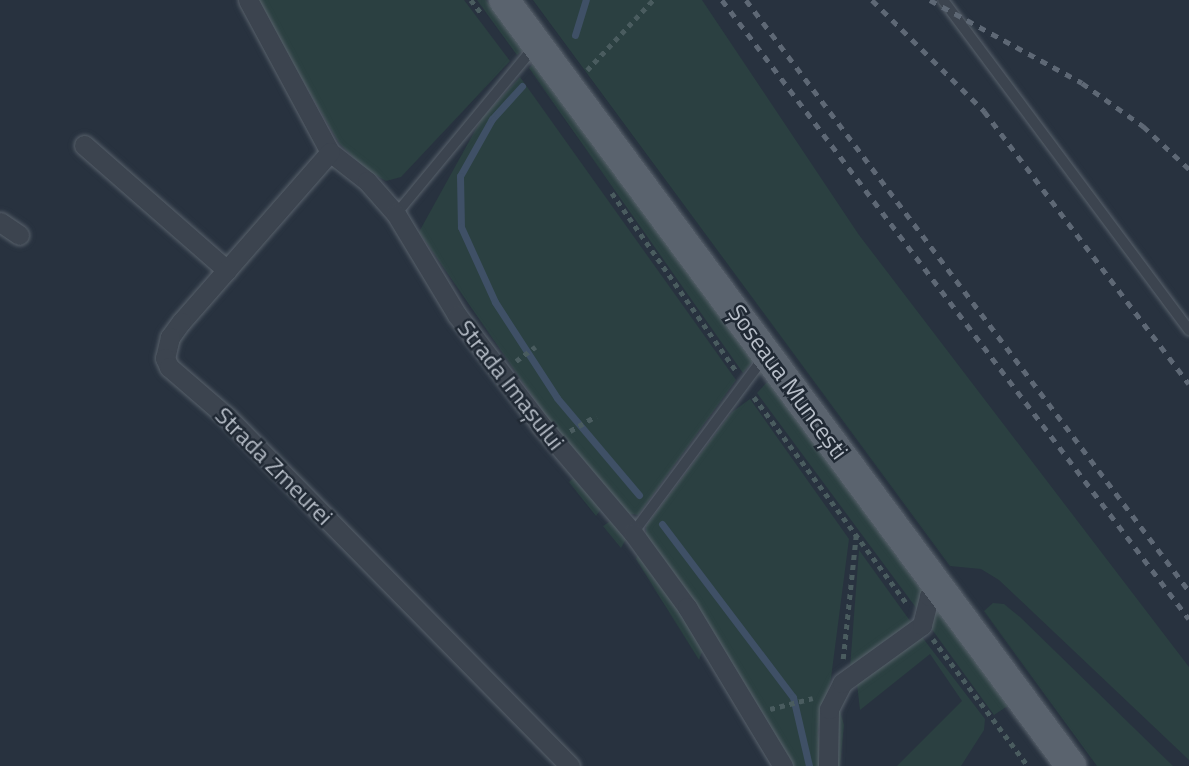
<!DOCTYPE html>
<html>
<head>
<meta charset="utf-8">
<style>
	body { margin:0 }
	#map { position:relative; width:1189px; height:766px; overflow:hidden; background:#28323f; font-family:"Titillium Web",sans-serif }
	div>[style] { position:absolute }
	.green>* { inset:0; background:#2b4041 }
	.stream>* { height:7px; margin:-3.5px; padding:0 3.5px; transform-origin:3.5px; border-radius:3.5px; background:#3f5066 }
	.path>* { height:4.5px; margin-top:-2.25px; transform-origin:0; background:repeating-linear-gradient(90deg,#4a5c5f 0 5px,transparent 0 10px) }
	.roads { filter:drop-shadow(0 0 2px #59626c) drop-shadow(0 0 2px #59626c) }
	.service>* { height:10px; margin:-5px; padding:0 5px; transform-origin:5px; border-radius:5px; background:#3c444f }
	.minor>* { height:19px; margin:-9.5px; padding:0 9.5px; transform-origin:9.5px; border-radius:9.5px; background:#3c444f }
	.primary>* { height:30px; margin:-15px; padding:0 15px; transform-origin:15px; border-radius:15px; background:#5a636e }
	.rail>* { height:5px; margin-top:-2.5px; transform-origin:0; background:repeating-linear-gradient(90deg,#5e6875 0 7px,transparent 0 14px) }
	span { translate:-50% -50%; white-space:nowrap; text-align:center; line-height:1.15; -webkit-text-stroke:5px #202934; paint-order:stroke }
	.street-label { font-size:24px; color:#b8bfc9 }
</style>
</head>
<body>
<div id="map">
	<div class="green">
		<i style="clip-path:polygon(256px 0,464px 0,510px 61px,401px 177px,386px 181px,365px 169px,339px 143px)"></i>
		<i style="clip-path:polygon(477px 0,486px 0,523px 50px,517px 55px)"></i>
		<i style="clip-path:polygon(533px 0,702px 0,859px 235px,1189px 667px,1189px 760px,999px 580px,981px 569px,950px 566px)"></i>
		<i style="clip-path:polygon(535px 62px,753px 361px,743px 373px,529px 68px)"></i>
		<i style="clip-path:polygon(520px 77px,736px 380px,638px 515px,625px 513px,558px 433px,419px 232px,482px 118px)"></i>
		<i style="clip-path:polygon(769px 380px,923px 592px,917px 609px,757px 393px)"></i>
		<i style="clip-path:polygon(750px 399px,849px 539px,831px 678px,818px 730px,822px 766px,792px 766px,763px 714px,646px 536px,646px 526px,732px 412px)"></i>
		<i style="clip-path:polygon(577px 475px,601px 509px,596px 516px,569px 482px)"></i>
		<i style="clip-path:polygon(612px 520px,627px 537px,621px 548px,603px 526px)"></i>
		<i style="clip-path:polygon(859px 550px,913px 625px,850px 668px)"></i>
		<i style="clip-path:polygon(640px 551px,703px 649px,699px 660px,636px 559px)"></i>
		<i style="clip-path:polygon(993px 603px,1004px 604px,1020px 617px,1173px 766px,1097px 766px,984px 611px)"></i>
		<i style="clip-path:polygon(936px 604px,1009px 705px,994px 715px,931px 628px)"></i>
		<i style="clip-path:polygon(922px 637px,985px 719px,984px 730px,961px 766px,897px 766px,962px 701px,930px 654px,860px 710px,857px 684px)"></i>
		<i style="clip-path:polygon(838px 704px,844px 725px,840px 766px,836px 766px)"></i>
	</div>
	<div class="stream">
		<i style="left:575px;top:35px;width:37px;rotate:-73deg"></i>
		<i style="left:522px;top:86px;width:45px;rotate:132.3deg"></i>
		<i style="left:492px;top:119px;width:65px;rotate:119.3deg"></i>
		<i style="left:460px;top:176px;width:51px;rotate:88.9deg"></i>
		<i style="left:461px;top:227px;width:82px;rotate:65.6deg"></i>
		<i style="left:495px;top:302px;width:114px;rotate:57.1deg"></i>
		<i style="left:557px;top:398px;width:127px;rotate:49.8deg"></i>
		<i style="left:662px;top:524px;width:217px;rotate:52.9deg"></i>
		<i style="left:793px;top:697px;width:71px;rotate:76.9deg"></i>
	</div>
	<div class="path">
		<i style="left:471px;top:0;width:16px;rotate:52deg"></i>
		<i style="left:587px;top:70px;width:96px;rotate:-46.7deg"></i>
		<i style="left:612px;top:193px;width:218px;rotate:55.1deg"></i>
		<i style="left:516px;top:361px;width:24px;rotate:-36deg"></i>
		<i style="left:754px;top:397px;width:257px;rotate:53.5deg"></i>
		<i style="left:570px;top:431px;width:30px;rotate:-30deg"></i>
		<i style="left:933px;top:639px;width:159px;rotate:53.2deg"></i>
		<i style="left:843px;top:659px;width:125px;rotate:-84deg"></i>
		<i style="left:770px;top:709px;width:44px;rotate:-14.3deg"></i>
	</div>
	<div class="roads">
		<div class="service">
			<i style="left:943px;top:0;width:412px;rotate:53.3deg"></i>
			<i style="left:396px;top:214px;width:217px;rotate:-50.4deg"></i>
			<i style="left:633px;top:533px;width:221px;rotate:-53.3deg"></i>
		</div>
		<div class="minor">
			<i style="left:248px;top:0;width:173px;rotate:61.7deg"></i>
			<i style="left:330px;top:152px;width:47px;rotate:38.1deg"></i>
			<i style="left:367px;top:181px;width:44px;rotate:48.7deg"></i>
			<i style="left:396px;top:214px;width:118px;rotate:58.9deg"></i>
			<i style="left:457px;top:315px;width:138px;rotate:52.6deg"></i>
			<i style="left:541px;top:425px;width:142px;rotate:49.6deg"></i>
			<i style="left:633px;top:533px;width:92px;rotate:53.9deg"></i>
			<i style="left:687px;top:607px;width:186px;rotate:58.9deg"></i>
			<i style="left:84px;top:145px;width:190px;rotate:41.2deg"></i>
			<i style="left:330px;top:152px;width:226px;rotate:131.2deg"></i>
			<i style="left:181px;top:322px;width:19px;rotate:126deg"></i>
			<i style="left:170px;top:337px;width:22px;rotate:103deg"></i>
			<i style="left:165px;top:358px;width:10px;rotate:66deg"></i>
			<i style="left:169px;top:367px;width:78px;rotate:40.8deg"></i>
			<i style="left:228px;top:418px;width:488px;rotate:45.5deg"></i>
			<i style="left:0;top:222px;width:23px;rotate:34deg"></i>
			<i style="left:828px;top:766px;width:57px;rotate:-89deg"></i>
			<i style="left:829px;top:709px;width:29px;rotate:-63deg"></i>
			<i style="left:842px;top:683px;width:99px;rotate:-35.9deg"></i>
			<i style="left:922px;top:625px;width:30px;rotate:-76deg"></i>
			<i style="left:929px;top:596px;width:13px;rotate:-48deg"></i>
		</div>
		<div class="primary">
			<i style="left:504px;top:0;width:953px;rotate:53.49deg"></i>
		</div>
	</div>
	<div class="rail">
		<i style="left:722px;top:0;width:775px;rotate:52.97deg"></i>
		<i style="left:746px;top:0;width:739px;rotate:53.15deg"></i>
		<i style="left:872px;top:0;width:158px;rotate:44.7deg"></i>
		<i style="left:984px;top:111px;width:341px;rotate:53.1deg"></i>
		<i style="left:930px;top:0;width:173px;rotate:28.6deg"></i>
		<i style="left:1082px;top:83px;width:75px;rotate:35.2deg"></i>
		<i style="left:1143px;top:126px;width:63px;rotate:43.1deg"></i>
	</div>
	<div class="street-label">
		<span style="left:788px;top:382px;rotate:54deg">Șoseaua Muncești</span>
		<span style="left:511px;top:385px;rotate:52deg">Strada Imașului</span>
		<span style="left:274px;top:466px;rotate:45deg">Strada Zmeurei</span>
	</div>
</div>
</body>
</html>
